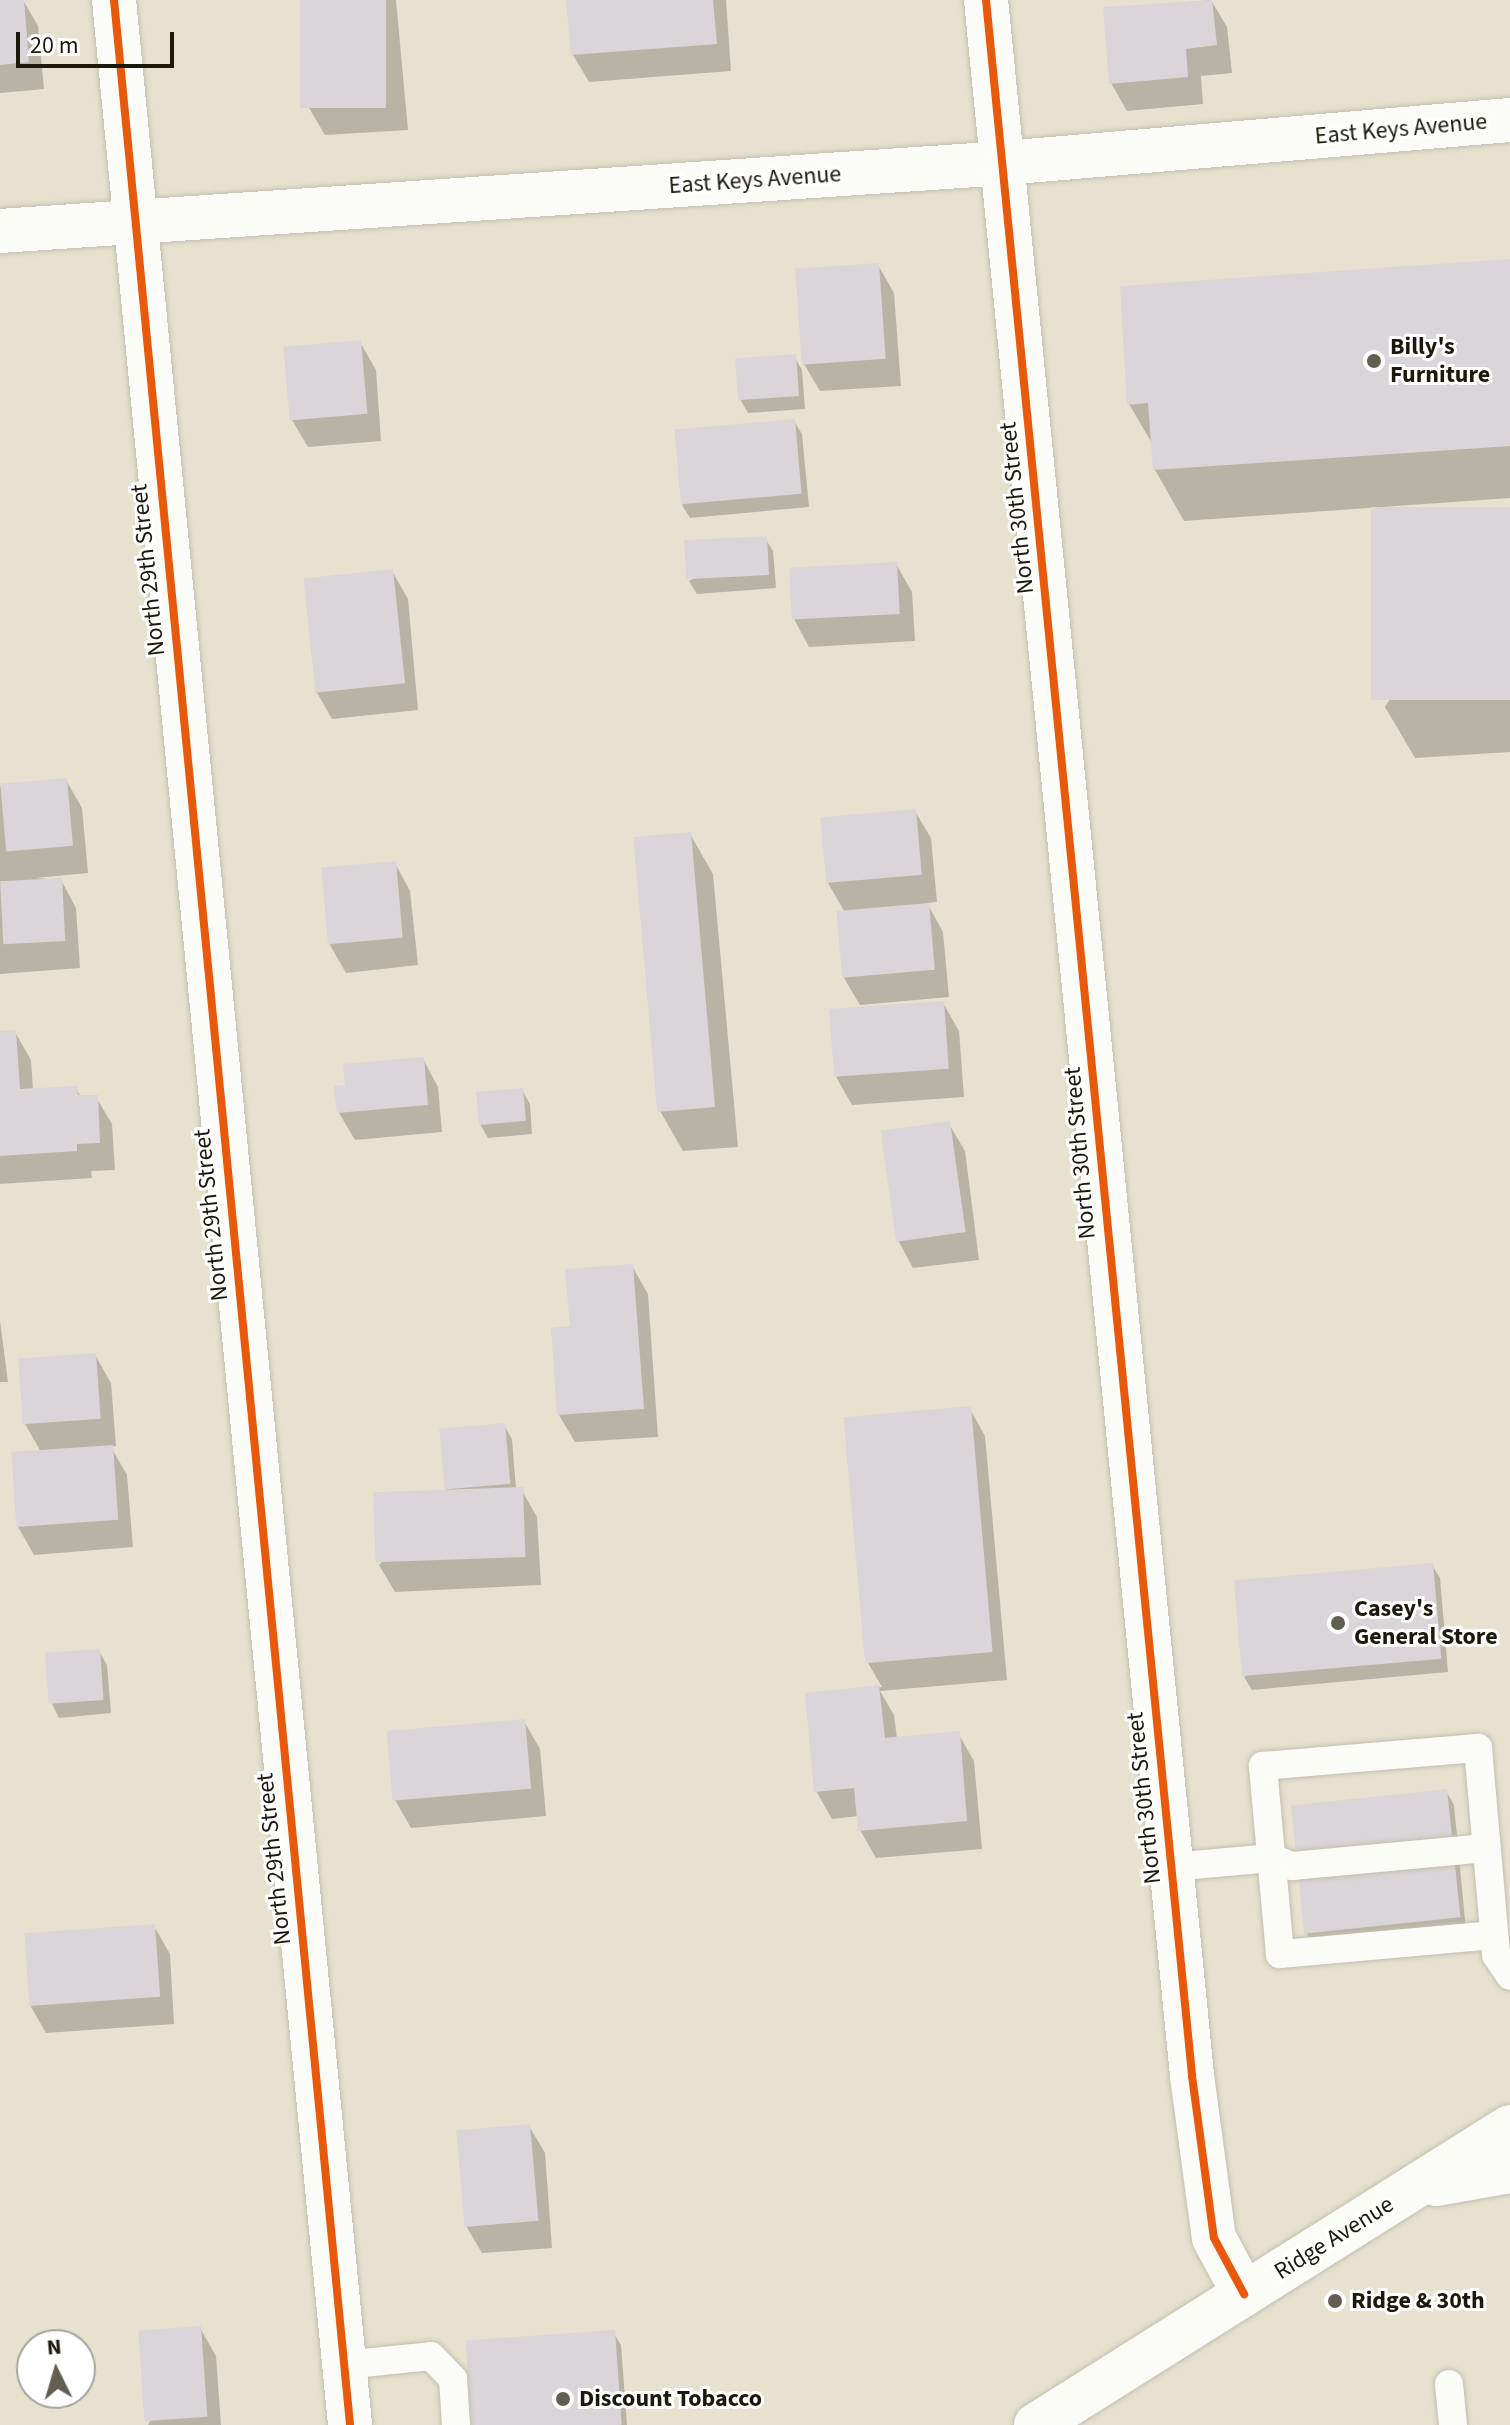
<!DOCTYPE html>
<html>
<head>
<meta charset="utf-8">
<style>
	body { margin:0 }
	#map { position:relative; width:1510px; height:2425px; overflow:hidden; background:#e6e2cf; font-family:"Source Sans 3",sans-serif }
	div>[style] { position:absolute }
	.shadow>* { inset:0; background:#0003 }
	.building>* { inset:0; background:#d9d5d8; transform-origin:0 0 }
	.roads { filter:drop-shadow(0 0 2px #c2bfb0) drop-shadow(0 0 2px #c2bfb0) }
	.lane>* { height:28px; margin:-14px; padding:0 14px; transform-origin:14px; border-radius:14px; background:#fbfbf8 }
	.street>* { height:44px; margin:-22px; padding:0 22px; transform-origin:22px; border-radius:22px; background:#fbfbf8 }
	.secondary>* { height:44px; margin:-22px; padding:0 22px; transform-origin:22px; border-radius:22px; background:#fbfbf8 }
	.cycleway>* { height:8px; margin:-4px; padding:0 4px; transform-origin:4px; border-radius:4px; background:#e8590c }
	.dots>* { width:22px; height:22px; translate:-50% -50%; box-sizing:border-box; border:4px solid #fff; border-radius:50% }
	span { translate:-50% -50%; white-space:nowrap; text-align:center; line-height:1.15; -webkit-text-stroke:6px #fff; paint-order:stroke }
	.street-label { font-size:24px; color:#1b180c }
	.poi-label { font-size:24px; color:#1b180c; font-weight:700 }
	.left { translate:0 -50%; text-align:left }
	.north { position:absolute; left:16px; top:2329px; width:80px; height:80px; box-sizing:border-box; background:#fff; border:2px solid #a4a39e; border-radius:50%; rotate:355deg; font-size:22px; font-weight:700; line-height:32px; text-align:center; color:#1b180c }
	.north::after { content:''; display:block; margin:auto; width:28px; height:36px; background:#625f50; clip-path:polygon(50% 0,100% 100%,50% 72%,0 100%) }
	.scale { position:absolute; left:16px; top:32px; width:158px; height:36px; box-sizing:border-box; border:4px solid #1b180c; border-top:0; padding-left:10px; font-size:24px; line-height:28px; white-space:nowrap; color:#1b180c; -webkit-text-stroke:6px #fff; paint-order:stroke }
</style>
</head>
<body>
<div id="map">
	<div class="shadow">
		<i style="clip-path:polygon(23px 0,38px 26px,44px 89px,0 93px,0 1px)"></i>
		<i style="clip-path:polygon(302px 0,396px 0,408px 130px,325px 135px,309px 108px)"></i>
		<i style="clip-path:polygon(568px 0,726px 0,731px 71px,589px 82px,573px 55px)"></i>
		<i style="clip-path:polygon(1211px 0,1227px 27px,1232px 73px,1201px 76px,1203px 104px,1127px 111px,1111px 83px,1105px 9px)"></i>
		<i style="clip-path:polygon(1510px 261px,1510px 498px,1184px 521px,1155px 470px,1153px 445px,1129px 404px)"></i>
		<i style="clip-path:polygon(878px 265px,894px 293px,901px 386px,820px 391px,804px 364px)"></i>
		<i style="clip-path:polygon(360px 342px,376px 370px,381px 441px,308px 447px,292px 420px)"></i>
		<i style="clip-path:polygon(794px 356px,802px 370px,805px 409px,748px 413px,740px 399px)"></i>
		<i style="clip-path:polygon(794px 421px,802px 434px,809px 507px,690px 518px,682px 505px)"></i>
		<i style="clip-path:polygon(1510px 509px,1510px 752px,1415px 758px,1385px 707px)"></i>
		<i style="clip-path:polygon(765px 538px,773px 551px,776px 588px,697px 594px,689px 581px)"></i>
		<i style="clip-path:polygon(896px 564px,912px 592px,915px 641px,809px 647px,794px 619px)"></i>
		<i style="clip-path:polygon(392px 571px,408px 599px,418px 710px,332px 719px,316px 691px)"></i>
		<i style="clip-path:polygon(66px 780px,82px 808px,88px 873px,35px 878px,61px 880px,76px 908px,80px 968px,0 974px,0 786px)"></i>
		<i style="clip-path:polygon(915px 811px,931px 838px,937px 902px,927px 903px,943px 932px,949px 997px,860px 1005px,844px 978px,844px 911px,828px 883px)"></i>
		<i style="clip-path:polygon(690px 834px,713px 874px,738px 1147px,683px 1151px,660px 1111px)"></i>
		<i style="clip-path:polygon(395px 863px,410px 891px,418px 965px,346px 973px,330px 945px)"></i>
		<i style="clip-path:polygon(943px 1003px,959px 1031px,964px 1097px,852px 1105px,836px 1077px)"></i>
		<i style="clip-path:polygon(15px 1032px,31px 1060px,33px 1090px,76px 1088px,81px 1097px,96px 1097px,112px 1124px,115px 1170px,91px 1171px,92px 1178px,0 1184px,0 1033px)"></i>
		<i style="clip-path:polygon(423px 1059px,438px 1087px,442px 1132px,355px 1140px,339px 1113px)"></i>
		<i style="clip-path:polygon(522px 1090px,530px 1104px,532px 1134px,488px 1138px,480px 1124px)"></i>
		<i style="clip-path:polygon(949px 1124px,965px 1151px,979px 1260px,913px 1268px,898px 1240px)"></i>
		<i style="clip-path:polygon(632px 1266px,648px 1294px,658px 1437px,575px 1442px,559px 1415px,572px 1328px)"></i>
		<i style="clip-path:polygon(0 1321px,8px 1382px,0 1382px)"></i>
		<i style="clip-path:polygon(95px 1355px,111px 1383px,116px 1446px,111px 1447px,127px 1475px,133px 1547px,34px 1555px,18px 1527px,41px 1452px,25px 1424px)"></i>
		<i style="clip-path:polygon(970px 1409px,985px 1436px,1007px 1680px,880px 1691px,894px 1715px,897px 1739px,958px 1733px,974px 1761px,982px 1849px,876px 1858px,860px 1830px,859px 1816px,832px 1819px,816px 1791px,807px 1694px,882px 1687px,868px 1663px)"></i>
		<i style="clip-path:polygon(504px 1425px,512px 1439px,516px 1489px,521px 1489px,537px 1517px,541px 1585px,395px 1592px,379px 1565px)"></i>
		<i style="clip-path:polygon(1432px 1565px,1440px 1578px,1448px 1672px,1252px 1690px,1244px 1677px)"></i>
		<i style="clip-path:polygon(99px 1651px,107px 1665px,111px 1713px,59px 1718px,52px 1704px)"></i>
		<i style="clip-path:polygon(524px 1721px,540px 1749px,546px 1816px,411px 1828px,395px 1800px)"></i>
		<i style="clip-path:polygon(1446px 1791px,1454px 1805px,1466px 1930px,1313px 1945px,1306px 1932px)"></i>
		<i style="clip-path:polygon(154px 1926px,170px 1954px,174px 2024px,46px 2033px,30px 2005px)"></i>
		<i style="clip-path:polygon(529px 2126px,545px 2153px,552px 2248px,482px 2253px,466px 2226px)"></i>
		<i style="clip-path:polygon(200px 2328px,216px 2356px,221px 2425px,148px 2425px)"></i>
		<i style="clip-path:polygon(613px 2332px,621px 2345px,627px 2425px,473px 2425px)"></i>
	</div>
	<div class="building">
		<i style="clip-path:polygon(0 0,24px 0,29px 62px,0 65px)"></i>
		<i style="left:300px;top:0;width:86px;height:108px"></i>
		<i style="clip-path:polygon(566px 0,713px 0,717px 44px,571px 55px)"></i>
		<i style="clip-path:polygon(1212px 0,1217px 45px,1186px 49px,1188px 77px,1109px 84px,1103px 7px)"></i>
		<i style="clip-path:polygon(1510px 259px,1510px 446px,1153px 470px,1148px 403px,1127px 405px,1120px 286px)"></i>
		<i style="left:879px;top:263px;width:96px;height:84px;rotate:86deg"></i>
		<i style="left:361px;top:340px;width:74px;height:78px;rotate:85deg"></i>
		<i style="left:796px;top:354px;width:42px;height:61px;rotate:86deg"></i>
		<i style="left:795px;top:419px;width:75px;height:121px;rotate:85deg"></i>
		<i style="left:1510px;top:507px;width:193px;height:139px;rotate:90deg"></i>
		<i style="left:767px;top:536px;width:39px;height:83px;rotate:87deg"></i>
		<i style="left:897px;top:562px;width:52px;height:108px;rotate:87deg"></i>
		<i style="left:393px;top:569px;width:115px;height:90px;rotate:84deg"></i>
		<i style="left:67px;top:778px;width:68px;height:67px;rotate:85deg"></i>
		<i style="left:916px;top:809px;width:66px;height:96px;rotate:85deg"></i>
		<i style="left:691px;top:832px;width:276px;height:58px;rotate:85deg"></i>
		<i style="left:396px;top:861px;width:77px;height:75px;rotate:85deg"></i>
		<i style="left:62px;top:878px;width:63px;height:62px;rotate:87deg"></i>
		<i style="left:929px;top:903px;width:67px;height:93px;rotate:85deg"></i>
		<i style="left:944px;top:1001px;width:68px;height:115px;rotate:86deg"></i>
		<i style="clip-path:polygon(16px 1030px,20px 1089px,77px 1086px,78px 1095px,98px 1095px,100px 1143px,77px 1144px,77px 1151px,0 1156px,0 1031px)"></i>
		<i style="clip-path:polygon(424px 1057px,428px 1105px,337px 1113px,334px 1086px,345px 1085px,343px 1064px)"></i>
		<i style="left:523px;top:1088px;width:33px;height:47px;rotate:85deg"></i>
		<i style="left:950px;top:1121px;width:112px;height:70px;rotate:82deg"></i>
		<i style="clip-path:polygon(633px 1264px,644px 1409px,557px 1415px,551px 1328px,570px 1326px,565px 1269px)"></i>
		<i style="left:96px;top:1353px;width:66px;height:78px;rotate:86deg"></i>
		<i style="left:971px;top:1406px;width:247px;height:128px;rotate:85deg"></i>
		<i style="left:505px;top:1423px;width:61px;height:66px;rotate:85deg"></i>
		<i style="left:113px;top:1445px;width:75px;height:102px;rotate:86deg"></i>
		<i style="left:523px;top:1487px;width:70px;height:150px;rotate:88deg"></i>
		<i style="left:1433px;top:1563px;width:96px;height:200px;rotate:85deg"></i>
		<i style="left:100px;top:1649px;width:51px;height:55px;rotate:86deg"></i>
		<i style="clip-path:polygon(879px 1685px,885px 1738px,960px 1731px,967px 1821px,858px 1831px,854px 1788px,814px 1792px,805px 1693px)"></i>
		<i style="left:525px;top:1719px;width:70px;height:139px;rotate:85deg"></i>
		<i style="left:1447px;top:1789px;width:129px;height:157px;rotate:84deg"></i>
		<i style="left:155px;top:1924px;width:73px;height:131px;rotate:86deg"></i>
		<i style="left:530px;top:2124px;width:97px;height:74px;rotate:85deg"></i>
		<i style="left:201px;top:2326px;width:91px;height:63px;rotate:86deg"></i>
		<i style="left:615px;top:2330px;width:95px;height:150px;rotate:86deg"></i>
	</div>
	<div class="roads">
		<div class="lane">
			<i style="left:1171px;top:1867px;width:101px;rotate:-5.1deg"></i>
			<i style="left:1272px;top:1858px;width:22px;rotate:22deg"></i>
			<i style="left:1292px;top:1866px;width:195px;rotate:-5.3deg"></i>
			<i style="left:1494px;top:1935px;width:215px;rotate:174.9deg"></i>
			<i style="left:1280px;top:1954px;width:189px;rotate:-95.2deg"></i>
			<i style="left:1263px;top:1766px;width:216px;rotate:-4.8deg"></i>
			<i style="left:1478px;top:1748px;width:208px;rotate:85deg"></i>
			<i style="left:1496px;top:1955px;width:25px;rotate:56deg"></i>
			<i style="left:344px;top:2365px;width:87px;rotate:-5.9deg"></i>
			<i style="left:431px;top:2356px;width:32px;rotate:46deg"></i>
			<i style="left:453px;top:2379px;width:46px;rotate:86.3deg"></i>
			<i style="left:1449px;top:2384px;width:41px;rotate:84.4deg"></i>
		</div>
		<div class="street">
			<i style="left:114px;top:0;width:2436px;rotate:84.44deg"></i>
			<i style="left:986px;top:0;width:2086px;rotate:84.33deg"></i>
			<i style="left:1192px;top:2076px;width:163px;rotate:82.3deg"></i>
			<i style="left:1214px;top:2238px;width:64px;rotate:61.8deg"></i>
			<i style="left:0;top:231px;width:1006px;rotate:-3.87deg"></i>
			<i style="left:1004px;top:163px;width:508px;rotate:-4.86deg"></i>
		</div>
		<div class="secondary">
			<i style="left:1436px;top:2184px;width:75px;rotate:-10deg"></i>
			<i style="left:1036px;top:2425px;width:560px;rotate:-32.16deg"></i>
		</div>
	</div>
	<div class="cycleway">
		<i style="left:114px;top:0;width:2436px;rotate:84.44deg"></i>
		<i style="left:986px;top:0;width:2086px;rotate:84.33deg"></i>
		<i style="left:1192px;top:2076px;width:163px;rotate:82.3deg"></i>
		<i style="left:1214px;top:2238px;width:64px;rotate:61.8deg"></i>
	</div>
	<div class="dots">
		<i style="left:1374px;top:361px;background:#625f50"></i>
		<i style="left:1338px;top:1623px;background:#625f50"></i>
		<i style="left:1335px;top:2301px;background:#625f50"></i>
		<i style="left:563px;top:2399px;background:#625f50"></i>
	</div>
	<div class="street-label">
		<span style="left:1401px;top:129px;rotate:-5deg">East Keys Avenue</span>
		<span style="left:755px;top:180px;rotate:-4deg">East Keys Avenue</span>
		<span style="left:1017px;top:508px;rotate:-96deg">North 30th Street</span>
		<span style="left:148px;top:570px;rotate:-96deg">North 29th Street</span>
		<span style="left:1080px;top:1153px;rotate:-95deg">North 30th Street</span>
		<span style="left:211px;top:1215px;rotate:-96deg">North 29th Street</span>
		<span style="left:1144px;top:1798px;rotate:-96deg">North 30th Street</span>
		<span style="left:274px;top:1859px;rotate:-96deg">North 29th Street</span>
		<span style="left:1334px;top:2238px;rotate:-32deg">Ridge Avenue</span>
	</div>
	<div class="poi-label">
		<span class="left" style="left:1390px;top:361px">Billy's<br>Furniture</span>
		<span class="left" style="left:1354px;top:1623px">Casey's<br>General Store</span>
		<span class="left" style="left:1351px;top:2301px">Ridge &amp; 30th</span>
		<span class="left" style="left:579px;top:2399px">Discount Tobacco</span>
	</div>
	<div class="north">N</div>
	<div class="scale">20 m</div>
</div>
</body>
</html>
